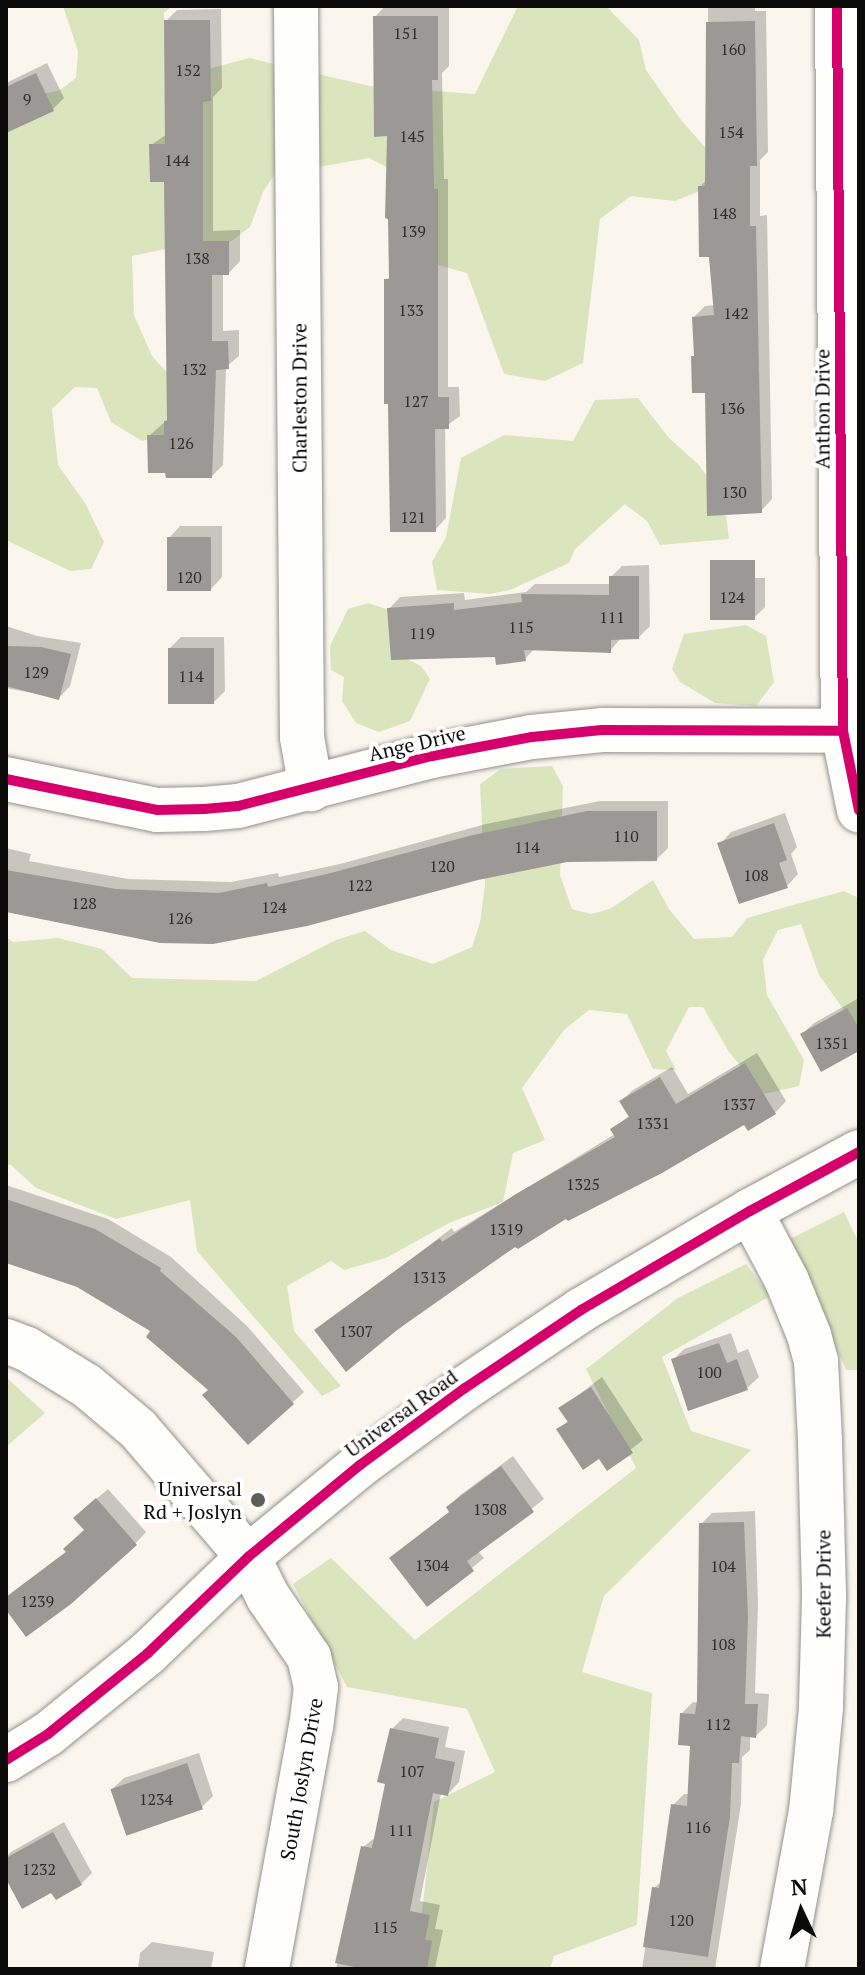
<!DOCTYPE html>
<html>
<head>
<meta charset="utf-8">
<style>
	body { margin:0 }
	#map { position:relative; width:865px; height:1975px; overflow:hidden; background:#faf6ee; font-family:"PT Serif",serif }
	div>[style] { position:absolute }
	.forest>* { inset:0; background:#dae5bd }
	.shadow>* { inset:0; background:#0003 }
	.building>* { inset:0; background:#9c9895; transform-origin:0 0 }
	.roads { filter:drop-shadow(0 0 2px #93918d) drop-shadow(0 0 2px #93918d) }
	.minor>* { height:44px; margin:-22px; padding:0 22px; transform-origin:22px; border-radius:22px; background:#fefefc }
	.cycleway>* { height:10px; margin:-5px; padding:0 5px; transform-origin:5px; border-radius:5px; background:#d6006c }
	.dots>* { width:22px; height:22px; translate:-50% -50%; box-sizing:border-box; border:4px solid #fff; border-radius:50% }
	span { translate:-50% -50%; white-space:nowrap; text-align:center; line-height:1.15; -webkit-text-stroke:8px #fff; paint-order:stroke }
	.number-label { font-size:16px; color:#2f2e2e }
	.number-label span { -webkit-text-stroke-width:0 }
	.street-label { font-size:20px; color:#0b0b0b }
	.poi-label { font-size:20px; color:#0b0b0b }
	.right { translate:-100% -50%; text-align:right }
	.frame { position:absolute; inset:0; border:8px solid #0b0b0b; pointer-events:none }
	.north { position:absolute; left:761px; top:1871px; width:80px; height:80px; -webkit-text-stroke:6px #fff; paint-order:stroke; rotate:356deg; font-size:22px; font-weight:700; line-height:32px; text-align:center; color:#0b0b0b }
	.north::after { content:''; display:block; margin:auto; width:28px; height:36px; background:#0b0b0b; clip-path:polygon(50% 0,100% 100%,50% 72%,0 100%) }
</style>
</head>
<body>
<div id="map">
	<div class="forest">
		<i style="clip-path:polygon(63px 6px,172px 6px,164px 13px,164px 38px,205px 70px,249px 58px,370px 86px,475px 94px,518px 6px,606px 6px,639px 40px,646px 70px,681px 120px,711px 154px,712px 186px,675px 201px,631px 196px,600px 219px,583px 363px,545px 381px,504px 374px,467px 273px,438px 265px,413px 181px,369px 158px,274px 175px,263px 192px,250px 227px,221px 249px,171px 248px,132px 256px,134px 315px,152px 356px,190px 398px,185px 430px,142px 441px,111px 422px,97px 388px,75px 387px,52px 409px,58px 465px,85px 503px,104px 542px,91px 569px,70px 571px,6px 540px,6px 103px,60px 90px,76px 78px,78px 51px)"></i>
		<i style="clip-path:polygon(638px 398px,669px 438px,699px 465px,724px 500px,729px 539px,660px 545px,647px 521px,625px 504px,575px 549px,569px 563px,510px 590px,490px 594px,437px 590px,432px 562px,446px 537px,461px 458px,504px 435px,573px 441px,595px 400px)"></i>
		<i style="clip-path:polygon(368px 603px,402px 614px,407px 659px,421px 666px,430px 679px,410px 721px,379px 732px,356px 723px,342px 701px,344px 677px,331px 670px,330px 646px,348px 609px)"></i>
		<i style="clip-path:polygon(746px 625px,766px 636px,774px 682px,756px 706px,715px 703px,680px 682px,672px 669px,684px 634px)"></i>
		<i style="clip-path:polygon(552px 766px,563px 786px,560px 875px,572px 909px,591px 914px,610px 909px,653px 880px,669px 909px,694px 939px,732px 937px,747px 918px,844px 891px,859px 898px,859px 1031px,819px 975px,801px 924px,778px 930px,763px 960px,767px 995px,804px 1060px,799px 1086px,764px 1094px,729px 1052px,703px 1007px,689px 1007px,666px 1051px,676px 1070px,653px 1069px,627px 1014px,589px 1010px,564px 1030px,522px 1088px,545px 1140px,513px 1153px,503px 1202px,449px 1223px,386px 1258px,344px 1270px,331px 1261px,287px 1286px,294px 1331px,341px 1386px,322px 1396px,197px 1251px,190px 1200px,116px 1219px,36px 1188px,11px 1165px,6px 1165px,6px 937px,13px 942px,58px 938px,102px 949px,132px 978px,256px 981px,336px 940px,365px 931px,391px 950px,433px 964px,472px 947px,480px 922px,485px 886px,480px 784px,501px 769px)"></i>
		<i style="clip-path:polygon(844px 1212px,859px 1243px,859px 1370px,846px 1370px,790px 1239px)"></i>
		<i style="clip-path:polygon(746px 1264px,770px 1296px,662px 1357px,691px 1431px,751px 1450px,604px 1596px,582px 1672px,652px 1693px,637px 1925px,554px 1956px,550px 1969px,416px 1969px,434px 1802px,495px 1772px,467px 1709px,347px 1687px,293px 1584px,331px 1558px,415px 1640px,636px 1468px,586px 1369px,678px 1298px)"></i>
		<i style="clip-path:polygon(6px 1377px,45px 1413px,6px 1447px)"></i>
	</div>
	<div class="shadow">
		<i style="clip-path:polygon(385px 6px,449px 6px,449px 66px,442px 73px,444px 179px,448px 179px,448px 387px,459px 387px,460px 416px,445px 427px,446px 518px,435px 530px,386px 280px,391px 276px,389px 134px,375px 17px)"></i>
		<i style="clip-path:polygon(708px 6px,755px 6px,755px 11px,766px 11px,768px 152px,760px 160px,760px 216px,767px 215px,772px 499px,761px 511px,707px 391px,694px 391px,694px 317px,705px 306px,715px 305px,700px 187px,707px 179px)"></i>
		<i style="clip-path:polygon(221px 9px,222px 88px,213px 97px,213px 231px,240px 230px,240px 261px,229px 273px,223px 273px,223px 331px,239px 330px,239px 356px,226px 367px,223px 465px,212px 476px,149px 436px,169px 418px,166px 180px,151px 145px,167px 134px,166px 21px,177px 10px)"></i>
		<i style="clip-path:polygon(47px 63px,64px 98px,53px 109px,6px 132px,6px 83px)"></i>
		<i style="clip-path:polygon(180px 526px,222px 526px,222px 577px,211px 589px,169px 538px)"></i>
		<i style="clip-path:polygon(649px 565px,650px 626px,639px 637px,621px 638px,610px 651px,535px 648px,525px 659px,496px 655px,389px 609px,400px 597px,464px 593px,465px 600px,526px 592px,535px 584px,611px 584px,611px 577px,622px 566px)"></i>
		<i style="clip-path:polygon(723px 578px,765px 578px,765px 607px,754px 618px)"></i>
		<i style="clip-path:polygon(6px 626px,37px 636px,81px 643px,70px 686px,59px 698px,6px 688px)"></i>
		<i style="clip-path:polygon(181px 637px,224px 637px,225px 691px,214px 702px,170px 648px)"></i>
		<i style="clip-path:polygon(600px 801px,668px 801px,668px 848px,657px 859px,566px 860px,478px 878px,6px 909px,6px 848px,31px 854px,29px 861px,128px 879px,231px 882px,278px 873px,279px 877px,340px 864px,486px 824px)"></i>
		<i style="clip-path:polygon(785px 813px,797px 847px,791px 854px,798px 874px,787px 886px,720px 844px,731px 832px)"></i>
		<i style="clip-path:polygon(859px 998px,859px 1049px,802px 1034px,814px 1023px)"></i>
		<i style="clip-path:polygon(757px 1053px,786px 1101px,775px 1113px,745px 1122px,567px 1216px,467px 1276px,347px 1369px,317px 1330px,452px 1228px,454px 1232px,615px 1134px,613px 1129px,630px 1115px,621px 1101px,633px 1090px,672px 1067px,688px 1094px)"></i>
		<i style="clip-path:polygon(6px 1185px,108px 1219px,171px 1257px,247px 1326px,304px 1392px,292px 1403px,210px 1389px,154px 1331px,83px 1288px,6px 1261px)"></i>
		<i style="clip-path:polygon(731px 1333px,738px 1353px,748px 1349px,759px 1377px,747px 1388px,673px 1360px,684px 1349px)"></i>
		<i style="clip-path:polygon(602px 1377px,643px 1440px,607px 1468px,600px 1456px,559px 1430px,569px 1420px,561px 1408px)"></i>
		<i style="clip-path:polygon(513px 1456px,544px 1499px,478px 1551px,484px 1558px,427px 1605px,392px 1558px,451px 1511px,448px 1507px,459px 1496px)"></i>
		<i style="clip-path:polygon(108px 1489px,146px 1532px,135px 1544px,6px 1607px,6px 1599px,14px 1591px,67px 1551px,86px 1530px,87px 1507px)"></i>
		<i style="clip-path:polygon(755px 1511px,758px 1603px,755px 1693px,769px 1694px,767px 1725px,756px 1736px,750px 1735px,750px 1750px,742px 1757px,741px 1804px,715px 1969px,642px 1969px,654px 1888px,662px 1881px,673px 1805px,684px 1794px,689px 1794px,693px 1744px,682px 1713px,693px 1702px,699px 1703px,701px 1524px,712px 1513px)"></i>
		<i style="clip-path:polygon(403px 1718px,449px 1727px,445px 1747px,465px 1751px,459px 1782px,448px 1794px,441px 1793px,420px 1901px,440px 1905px,435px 1929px,443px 1930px,435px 1968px,336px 1969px,363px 1847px,377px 1836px,387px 1782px,392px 1729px)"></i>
		<i style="clip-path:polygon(199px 1753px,213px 1796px,202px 1807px,112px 1789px,124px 1778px)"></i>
		<i style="clip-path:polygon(64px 1822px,92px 1873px,81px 1884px,52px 1890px,6px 1875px,6px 1857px,11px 1852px)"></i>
		<i style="clip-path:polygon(152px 1942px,214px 1952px,211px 1969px,138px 1969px,140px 1953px)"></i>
	</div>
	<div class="building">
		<i style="clip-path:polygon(373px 16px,438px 16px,438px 80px,432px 80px,434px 189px,438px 189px,438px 397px,449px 397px,449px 429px,435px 429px,436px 532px,390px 532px,388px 404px,384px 404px,384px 279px,389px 279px,388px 219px,385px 218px,387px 136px,374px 137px)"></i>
		<i style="clip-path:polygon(164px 20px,210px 20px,211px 101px,203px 102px,203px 241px,229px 241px,229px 275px,212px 275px,212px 341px,228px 341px,229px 369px,216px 370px,212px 478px,166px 478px,165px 473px,148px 473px,147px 435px,164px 435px,164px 421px,167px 421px,164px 182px,150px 182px,149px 144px,165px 144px)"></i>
		<i style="clip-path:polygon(755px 21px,757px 166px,750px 166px,750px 226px,756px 226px,762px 513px,707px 516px,705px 393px,692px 393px,691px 356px,694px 356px,692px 317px,714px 315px,709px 257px,699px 257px,698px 186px,705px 186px,706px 22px)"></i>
		<i style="clip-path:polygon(36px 73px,54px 111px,6px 133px,6px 87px)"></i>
		<i style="left:167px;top:537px;width:44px;height:54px"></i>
		<i style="left:755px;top:560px;width:60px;height:45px;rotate:90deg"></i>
		<i style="clip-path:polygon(609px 576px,639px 576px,639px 639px,611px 640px,611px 653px,524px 650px,526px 661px,496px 665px,495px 657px,391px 660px,387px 608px,454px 603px,454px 610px,522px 602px,521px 594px,609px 595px)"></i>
		<i style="clip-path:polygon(6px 646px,41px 647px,71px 654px,59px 700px,6px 686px)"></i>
		<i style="left:168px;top:648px;width:46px;height:56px"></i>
		<i style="clip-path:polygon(587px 811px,657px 811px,657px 861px,567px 862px,478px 880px,307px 926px,213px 944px,160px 943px,6px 912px,6px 870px,116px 889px,219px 893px,267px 883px,268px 887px,327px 874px,473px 835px)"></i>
		<i style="clip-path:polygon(774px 823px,787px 860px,779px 863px,788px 888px,739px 904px,717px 843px)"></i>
		<i style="clip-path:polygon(847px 1008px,859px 1028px,859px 1051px,821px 1072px,800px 1034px)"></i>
		<i style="clip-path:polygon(745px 1063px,776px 1114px,748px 1131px,744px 1125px,662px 1173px,568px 1221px,566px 1219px,518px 1249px,515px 1247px,397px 1330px,346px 1372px,314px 1330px,440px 1238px,442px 1242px,516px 1194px,615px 1137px,610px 1129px,629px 1117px,619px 1101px,660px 1077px,676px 1104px)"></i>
		<i style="clip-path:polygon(6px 1199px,95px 1229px,161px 1268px,160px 1271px,236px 1337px,294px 1404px,248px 1445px,202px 1395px,208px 1390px,146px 1337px,150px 1331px,77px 1287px,6px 1263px)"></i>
		<i style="clip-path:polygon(719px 1343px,727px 1363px,737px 1359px,748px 1390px,688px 1411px,671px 1359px)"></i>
		<i style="clip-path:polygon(591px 1387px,633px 1453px,607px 1471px,599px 1459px,583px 1470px,556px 1429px,568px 1422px,558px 1408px)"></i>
		<i style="clip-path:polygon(501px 1466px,534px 1512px,467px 1561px,474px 1571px,427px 1607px,389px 1558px,449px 1512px,446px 1507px)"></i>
		<i style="clip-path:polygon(96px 1498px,137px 1545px,71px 1604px,26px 1637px,6px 1610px,6px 1597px,66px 1552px,63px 1549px,84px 1530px,73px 1518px)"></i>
		<i style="clip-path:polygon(744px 1522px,748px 1616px,745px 1704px,758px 1704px,756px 1738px,741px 1736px,739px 1763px,732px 1763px,730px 1817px,708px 1957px,643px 1947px,652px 1887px,659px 1888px,671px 1804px,687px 1806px,690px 1746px,678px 1745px,680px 1713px,695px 1714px,697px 1700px,699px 1523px)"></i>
		<i style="clip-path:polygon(390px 1728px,439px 1738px,435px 1758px,455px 1762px,448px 1796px,433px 1793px,410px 1911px,430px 1915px,425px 1940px,432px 1941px,427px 1969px,364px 1969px,335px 1963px,361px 1846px,372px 1848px,385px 1784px,377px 1782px)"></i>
		<i style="left:187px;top:1763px;width:49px;height:81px;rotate:71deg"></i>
		<i style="clip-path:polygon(53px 1832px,82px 1885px,56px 1900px,51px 1893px,22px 1909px,6px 1879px,6px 1858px)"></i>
	</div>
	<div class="roads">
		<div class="minor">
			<i style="left:296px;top:6px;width:731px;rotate:89.53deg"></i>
			<i style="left:302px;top:737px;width:53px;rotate:80.2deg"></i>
			<i style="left:837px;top:6px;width:725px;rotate:89.53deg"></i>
			<i style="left:843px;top:731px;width:81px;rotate:78.6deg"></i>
			<i style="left:6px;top:779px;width:154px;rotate:11.6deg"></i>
			<i style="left:157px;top:810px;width:47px;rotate:-1.2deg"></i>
			<i style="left:204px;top:809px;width:34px;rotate:-5deg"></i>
			<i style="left:238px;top:806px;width:200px;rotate:-14.5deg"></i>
			<i style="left:432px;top:756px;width:102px;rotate:-10.8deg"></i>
			<i style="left:532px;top:737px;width:70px;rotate:-5.7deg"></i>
			<i style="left:602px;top:730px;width:241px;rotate:0.2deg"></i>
			<i style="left:750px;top:1211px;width:79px;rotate:62.1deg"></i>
			<i style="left:787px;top:1281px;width:58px;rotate:67.8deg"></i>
			<i style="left:809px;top:1335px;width:27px;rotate:75deg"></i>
			<i style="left:816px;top:1361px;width:80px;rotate:87.1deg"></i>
			<i style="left:820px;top:1441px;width:157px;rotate:88.5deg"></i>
			<i style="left:824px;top:1598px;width:110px;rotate:91.6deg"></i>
			<i style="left:821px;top:1708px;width:103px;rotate:95.5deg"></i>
			<i style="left:811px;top:1811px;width:161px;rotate:100.4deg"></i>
			<i style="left:6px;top:1341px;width:22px;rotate:21deg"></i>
			<i style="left:27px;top:1349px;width:70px;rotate:31.7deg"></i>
			<i style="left:87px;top:1386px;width:67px;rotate:40.1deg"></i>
			<i style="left:138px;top:1429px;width:169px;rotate:49.3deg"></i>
			<i style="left:248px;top:1557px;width:45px;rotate:63.4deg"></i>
			<i style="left:268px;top:1597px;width:73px;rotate:55.7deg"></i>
			<i style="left:309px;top:1657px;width:31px;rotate:77deg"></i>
			<i style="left:316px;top:1687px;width:39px;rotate:97deg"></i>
			<i style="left:311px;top:1726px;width:247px;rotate:100.3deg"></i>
			<i style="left:6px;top:1760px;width:49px;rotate:-31.8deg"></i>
			<i style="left:48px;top:1734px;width:129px;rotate:-39deg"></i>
			<i style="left:148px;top:1653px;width:139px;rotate:-43.8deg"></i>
			<i style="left:248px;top:1557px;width:145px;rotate:-39.4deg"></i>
			<i style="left:360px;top:1465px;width:130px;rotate:-36.3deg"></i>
			<i style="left:465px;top:1388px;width:140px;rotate:-33.9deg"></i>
			<i style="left:581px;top:1310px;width:196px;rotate:-30.4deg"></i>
			<i style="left:750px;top:1211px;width:124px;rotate:-28.4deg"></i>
		</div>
	</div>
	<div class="cycleway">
		<i style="left:837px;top:6px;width:725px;rotate:89.53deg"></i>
		<i style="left:843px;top:731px;width:81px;rotate:78.6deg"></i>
		<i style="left:6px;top:779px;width:154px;rotate:11.6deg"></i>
		<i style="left:157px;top:810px;width:47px;rotate:-1.2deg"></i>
		<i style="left:204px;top:809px;width:34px;rotate:-5deg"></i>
		<i style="left:238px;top:806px;width:200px;rotate:-14.5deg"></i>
		<i style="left:432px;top:756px;width:102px;rotate:-10.8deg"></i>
		<i style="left:532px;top:737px;width:70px;rotate:-5.7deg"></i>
		<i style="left:602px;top:730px;width:241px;rotate:0.2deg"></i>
		<i style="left:6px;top:1760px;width:49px;rotate:-31.8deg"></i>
		<i style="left:48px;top:1734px;width:129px;rotate:-39deg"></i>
		<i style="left:148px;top:1653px;width:139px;rotate:-43.8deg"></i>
		<i style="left:248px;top:1557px;width:145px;rotate:-39.4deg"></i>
		<i style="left:360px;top:1465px;width:130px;rotate:-36.3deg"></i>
		<i style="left:465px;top:1388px;width:140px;rotate:-33.9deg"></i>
		<i style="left:581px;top:1310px;width:196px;rotate:-30.4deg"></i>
		<i style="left:750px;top:1211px;width:124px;rotate:-28.4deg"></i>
	</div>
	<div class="dots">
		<i style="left:258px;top:1500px;background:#5f5d5a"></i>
	</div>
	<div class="number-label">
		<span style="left:406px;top:33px">151</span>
		<span style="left:733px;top:49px">160</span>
		<span style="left:188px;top:70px">152</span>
		<span style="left:27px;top:99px">9</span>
		<span style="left:731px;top:132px">154</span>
		<span style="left:412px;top:136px">145</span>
		<span style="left:177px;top:160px">144</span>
		<span style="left:724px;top:213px">148</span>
		<span style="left:413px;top:231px">139</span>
		<span style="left:197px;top:258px">138</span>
		<span style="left:411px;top:310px">133</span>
		<span style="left:736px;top:313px">142</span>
		<span style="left:194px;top:369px">132</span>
		<span style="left:416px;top:401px">127</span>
		<span style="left:732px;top:408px">136</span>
		<span style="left:181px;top:443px">126</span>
		<span style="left:734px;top:492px">130</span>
		<span style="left:413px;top:517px">121</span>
		<span style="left:189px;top:577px">120</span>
		<span style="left:732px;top:597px">124</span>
		<span style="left:612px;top:617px">111</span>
		<span style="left:521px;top:627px">115</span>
		<span style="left:422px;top:633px">119</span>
		<span style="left:36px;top:672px">129</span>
		<span style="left:191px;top:676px">114</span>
		<span style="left:626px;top:836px">110</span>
		<span style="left:527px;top:847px">114</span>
		<span style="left:442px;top:866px">120</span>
		<span style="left:756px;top:875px">108</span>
		<span style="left:360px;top:885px">122</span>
		<span style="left:84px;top:903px">128</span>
		<span style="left:274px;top:907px">124</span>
		<span style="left:180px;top:918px">126</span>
		<span style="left:832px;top:1043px">1351</span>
		<span style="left:739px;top:1104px">1337</span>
		<span style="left:653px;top:1123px">1331</span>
		<span style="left:583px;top:1184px">1325</span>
		<span style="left:506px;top:1229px">1319</span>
		<span style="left:429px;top:1277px">1313</span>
		<span style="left:356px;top:1331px">1307</span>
		<span style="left:709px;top:1372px">100</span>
		<span style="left:490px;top:1509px">1308</span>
		<span style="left:432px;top:1565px">1304</span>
		<span style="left:723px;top:1566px">104</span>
		<span style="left:37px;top:1601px">1239</span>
		<span style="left:723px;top:1644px">108</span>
		<span style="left:718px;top:1724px">112</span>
		<span style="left:412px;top:1771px">107</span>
		<span style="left:156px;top:1799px">1234</span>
		<span style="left:698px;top:1827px">116</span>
		<span style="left:401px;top:1830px">111</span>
		<span style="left:39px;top:1869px">1232</span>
		<span style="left:681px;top:1920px">120</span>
		<span style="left:385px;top:1927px">115</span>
	</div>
	<div class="street-label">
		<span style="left:299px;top:398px;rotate:-90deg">Charleston Drive</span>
		<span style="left:822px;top:409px;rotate:-90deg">Anthon Drive</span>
		<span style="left:417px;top:743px;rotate:-13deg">Ange Drive</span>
		<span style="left:401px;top:1413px;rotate:-36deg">Universal Road</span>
		<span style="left:823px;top:1584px;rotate:-90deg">Keefer Drive</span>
		<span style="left:301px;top:1779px;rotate:-80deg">South Joslyn Drive</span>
	</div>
	<div class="poi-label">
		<span class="right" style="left:242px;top:1500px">Universal<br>Rd + Joslyn</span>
	</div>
	<div class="frame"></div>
	<div class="north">N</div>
</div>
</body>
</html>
